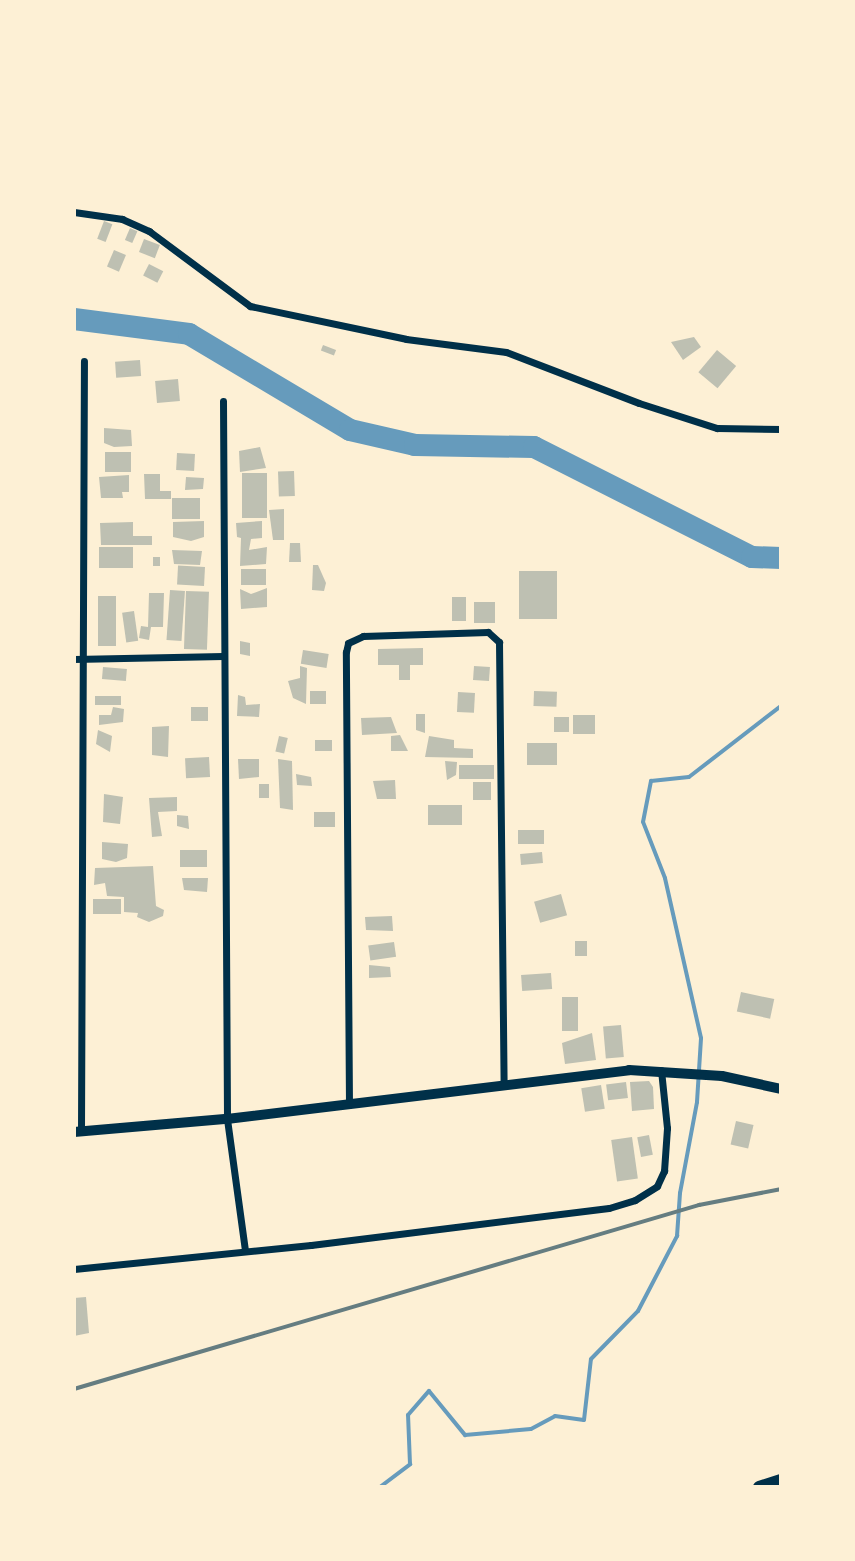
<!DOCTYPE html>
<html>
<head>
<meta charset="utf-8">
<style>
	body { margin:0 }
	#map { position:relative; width:855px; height:1561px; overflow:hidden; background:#fdf0d5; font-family:"Golos Text",sans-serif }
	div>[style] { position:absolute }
	.stream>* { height:4px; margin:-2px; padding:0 2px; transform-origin:2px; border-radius:2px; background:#669bbc }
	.river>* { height:22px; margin:-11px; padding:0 11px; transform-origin:11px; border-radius:11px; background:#669bbc }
	.building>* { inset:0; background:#bec0b2; transform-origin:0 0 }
	.minor>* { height:7px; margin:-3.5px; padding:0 3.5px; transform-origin:3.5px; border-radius:3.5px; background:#003049 }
	.secondary>* { height:10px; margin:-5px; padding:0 5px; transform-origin:5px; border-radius:5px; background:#003049 }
	.motorway>* { height:12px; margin:-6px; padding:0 6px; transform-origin:6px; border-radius:6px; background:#003049 }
	.rail>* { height:4px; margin:-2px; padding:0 2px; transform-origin:2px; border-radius:2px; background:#657d81 }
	span { translate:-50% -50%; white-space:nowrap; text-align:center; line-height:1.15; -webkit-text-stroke:6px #fdf0d5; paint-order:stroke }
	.frame { position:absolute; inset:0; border:76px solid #fdf0d5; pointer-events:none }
</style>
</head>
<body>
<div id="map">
	<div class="stream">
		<i style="left:380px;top:1487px;width:38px;rotate:-37deg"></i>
		<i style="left:410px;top:1464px;width:49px;rotate:-92.3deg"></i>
		<i style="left:408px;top:1415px;width:32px;rotate:-49deg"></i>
		<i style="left:429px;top:1391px;width:57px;rotate:50.7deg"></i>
		<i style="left:465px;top:1435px;width:66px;rotate:-5.2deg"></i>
		<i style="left:531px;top:1429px;width:27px;rotate:-28deg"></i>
		<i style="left:555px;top:1416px;width:29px;rotate:8deg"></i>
		<i style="left:584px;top:1420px;width:61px;rotate:-83.5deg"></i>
		<i style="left:591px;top:1359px;width:67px;rotate:-45.6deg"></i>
		<i style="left:638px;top:1311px;width:85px;rotate:-62.5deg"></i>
		<i style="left:677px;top:1236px;width:43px;rotate:-86deg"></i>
		<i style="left:680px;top:1193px;width:93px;rotate:-79.4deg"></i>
		<i style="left:697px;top:1102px;width:64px;rotate:-86.4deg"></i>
		<i style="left:701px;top:1038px;width:164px;rotate:-102.7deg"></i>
		<i style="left:665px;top:878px;width:60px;rotate:-111.4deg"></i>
		<i style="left:643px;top:822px;width:42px;rotate:-79deg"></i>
		<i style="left:651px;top:781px;width:38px;rotate:-6deg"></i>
		<i style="left:689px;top:777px;width:116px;rotate:-37.7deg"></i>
	</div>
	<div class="river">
		<i style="left:74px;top:319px;width:116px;rotate:7.4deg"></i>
		<i style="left:189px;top:334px;width:187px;rotate:30.8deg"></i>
		<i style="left:350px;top:430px;width:67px;rotate:13deg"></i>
		<i style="left:415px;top:445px;width:119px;rotate:1deg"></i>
		<i style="left:534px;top:447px;width:244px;rotate:26.8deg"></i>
		<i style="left:752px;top:557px;width:29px;rotate:2deg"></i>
	</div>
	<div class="building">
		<i style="left:104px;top:221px;width:9px;height:19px;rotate:21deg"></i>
		<i style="left:130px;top:228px;width:8px;height:13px;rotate:23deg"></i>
		<i style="left:144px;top:239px;width:17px;height:14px;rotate:21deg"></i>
		<i style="left:114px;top:250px;width:13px;height:18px;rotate:23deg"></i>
		<i style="left:149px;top:264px;width:16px;height:13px;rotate:27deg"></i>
		<i style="clip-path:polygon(694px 337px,701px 347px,683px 360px,671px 342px)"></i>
		<i style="left:323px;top:345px;width:14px;height:6px;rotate:21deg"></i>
		<i style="left:717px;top:350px;width:25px;height:29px;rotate:40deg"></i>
		<i style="left:140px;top:360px;width:16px;height:25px;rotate:86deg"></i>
		<i style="left:178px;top:379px;width:22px;height:23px;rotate:85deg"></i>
		<i style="clip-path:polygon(104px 428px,131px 430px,132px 446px,114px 447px,104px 443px)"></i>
		<i style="clip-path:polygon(260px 447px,266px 468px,240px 472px,239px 451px)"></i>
		<i style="left:105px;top:452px;width:26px;height:20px"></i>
		<i style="left:177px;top:453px;width:18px;height:17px;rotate:3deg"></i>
		<i style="left:294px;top:471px;width:25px;height:16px;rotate:88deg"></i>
		<i style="left:267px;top:473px;width:45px;height:25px;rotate:90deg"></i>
		<i style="clip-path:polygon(144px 474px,160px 474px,160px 491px,171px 491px,171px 499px,145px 499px)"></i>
		<i style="clip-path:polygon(129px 475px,129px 492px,122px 492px,123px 498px,101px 498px,99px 477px)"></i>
		<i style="clip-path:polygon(186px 477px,204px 478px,203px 489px,185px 490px)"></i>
		<i style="left:200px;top:498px;width:21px;height:28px;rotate:90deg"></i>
		<i style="clip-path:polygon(284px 509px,284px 540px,273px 540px,269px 510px)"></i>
		<i style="clip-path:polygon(204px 521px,204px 537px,191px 541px,173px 537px,173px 522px)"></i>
		<i style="clip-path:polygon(262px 521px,262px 538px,251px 539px,249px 550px,267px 547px,266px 564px,240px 566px,241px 538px,237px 537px,236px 523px)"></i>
		<i style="clip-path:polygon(133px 522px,133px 536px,152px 536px,152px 545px,101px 545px,100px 523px)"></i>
		<i style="clip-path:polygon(290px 543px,300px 543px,301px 562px,289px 562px)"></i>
		<i style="left:99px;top:547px;width:34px;height:21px"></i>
		<i style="clip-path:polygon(172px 550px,202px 551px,200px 565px,174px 564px)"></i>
		<i style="left:160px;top:557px;width:9px;height:7px;rotate:90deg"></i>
		<i style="clip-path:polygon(313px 565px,318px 565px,326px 583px,324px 591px,312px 590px)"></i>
		<i style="left:205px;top:567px;width:19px;height:27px;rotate:93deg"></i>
		<i style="left:241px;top:569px;width:25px;height:16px"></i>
		<i style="left:519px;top:571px;width:38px;height:48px"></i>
		<i style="clip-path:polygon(267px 588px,267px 607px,241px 609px,240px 589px,251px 594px)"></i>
		<i style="left:170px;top:590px;width:15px;height:50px;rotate:4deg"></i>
		<i style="left:186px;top:591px;width:23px;height:58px;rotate:2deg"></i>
		<i style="clip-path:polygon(149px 593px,164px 593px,163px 627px,151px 627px,149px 640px,139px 638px,141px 626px,148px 627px)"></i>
		<i style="left:98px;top:596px;width:18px;height:50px"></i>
		<i style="left:452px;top:597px;width:14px;height:24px"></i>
		<i style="left:474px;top:602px;width:21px;height:21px"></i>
		<i style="left:134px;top:611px;width:30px;height:12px;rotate:82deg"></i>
		<i style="clip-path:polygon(240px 641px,250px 643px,250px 656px,240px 654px)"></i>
		<i style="clip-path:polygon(423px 648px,423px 665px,410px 665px,410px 680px,399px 680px,399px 665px,378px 665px,378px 649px)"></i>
		<i style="left:303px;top:650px;width:26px;height:14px;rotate:9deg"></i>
		<i style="clip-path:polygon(300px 666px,307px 668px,306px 704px,293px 698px,288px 681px,300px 678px)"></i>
		<i style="left:474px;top:666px;width:16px;height:14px;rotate:4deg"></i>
		<i style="left:103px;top:667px;width:24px;height:12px;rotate:5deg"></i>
		<i style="left:310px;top:691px;width:16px;height:13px"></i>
		<i style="left:534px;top:691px;width:23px;height:15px;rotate:2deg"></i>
		<i style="left:458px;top:692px;width:17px;height:20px;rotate:3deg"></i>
		<i style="clip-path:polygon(238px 695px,245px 697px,246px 705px,260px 704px,259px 717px,237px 716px)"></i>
		<i style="left:95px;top:696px;width:26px;height:9px"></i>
		<i style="clip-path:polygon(113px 707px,124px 709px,123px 722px,99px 725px,99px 715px,111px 715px)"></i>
		<i style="left:191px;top:707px;width:17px;height:14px"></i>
		<i style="clip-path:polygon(416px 714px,425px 714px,425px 733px,416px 730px)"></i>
		<i style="left:573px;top:715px;width:22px;height:19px"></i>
		<i style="clip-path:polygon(391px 717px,397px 733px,362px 735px,361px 718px)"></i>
		<i style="left:554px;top:717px;width:15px;height:15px"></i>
		<i style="clip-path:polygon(169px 726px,168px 757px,152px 755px,152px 727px)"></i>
		<i style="clip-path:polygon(98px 730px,112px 736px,110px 752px,96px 744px)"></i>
		<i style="clip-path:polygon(400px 735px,408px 751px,391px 751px,391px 736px)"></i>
		<i style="left:279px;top:736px;width:9px;height:16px;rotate:13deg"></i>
		<i style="clip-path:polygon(429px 736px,454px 740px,454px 748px,473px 749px,473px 758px,425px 757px)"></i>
		<i style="left:315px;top:740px;width:17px;height:11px"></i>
		<i style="left:527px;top:743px;width:30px;height:22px"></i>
		<i style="left:209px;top:757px;width:20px;height:24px;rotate:87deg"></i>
		<i style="clip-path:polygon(238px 759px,259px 759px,259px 777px,239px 779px)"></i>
		<i style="clip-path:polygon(278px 759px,292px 761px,293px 810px,280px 808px)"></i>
		<i style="clip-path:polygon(445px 761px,457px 762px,456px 775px,447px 780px)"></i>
		<i style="left:459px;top:765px;width:35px;height:14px"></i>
		<i style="clip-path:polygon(296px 774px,311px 777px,312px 786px,297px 785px)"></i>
		<i style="clip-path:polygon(395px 780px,396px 799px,377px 799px,373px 781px)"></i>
		<i style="left:491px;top:782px;width:18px;height:18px;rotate:90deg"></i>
		<i style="left:259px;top:784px;width:10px;height:14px"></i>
		<i style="clip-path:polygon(104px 794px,123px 797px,120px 824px,103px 822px)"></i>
		<i style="clip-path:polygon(177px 797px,177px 811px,158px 812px,162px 836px,152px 837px,149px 798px)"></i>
		<i style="left:428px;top:805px;width:34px;height:20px"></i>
		<i style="left:335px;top:812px;width:15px;height:21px;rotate:90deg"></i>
		<i style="clip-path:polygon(177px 815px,188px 816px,189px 829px,177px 826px)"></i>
		<i style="left:518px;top:830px;width:26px;height:14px"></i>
		<i style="clip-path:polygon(102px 842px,128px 844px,127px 858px,116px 862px,102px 859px)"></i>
		<i style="left:180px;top:850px;width:27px;height:17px"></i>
		<i style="left:542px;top:852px;width:11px;height:22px;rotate:85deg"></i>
		<i style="clip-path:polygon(153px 866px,156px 906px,164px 910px,163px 916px,149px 922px,137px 917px,138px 913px,124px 912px,124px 897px,107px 896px,105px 883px,94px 885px,95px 868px)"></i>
		<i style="clip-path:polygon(182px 878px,208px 878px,207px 892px,184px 890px)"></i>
		<i style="left:561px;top:894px;width:22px;height:28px;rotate:74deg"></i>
		<i style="left:93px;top:899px;width:28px;height:15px"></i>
		<i style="clip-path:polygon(392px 916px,393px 931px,366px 930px,365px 917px)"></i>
		<i style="left:575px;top:941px;width:12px;height:15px"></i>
		<i style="left:394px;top:942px;width:15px;height:26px;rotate:82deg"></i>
		<i style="clip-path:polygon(369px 965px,390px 967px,391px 977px,369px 978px)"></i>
		<i style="left:551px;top:973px;width:16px;height:30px;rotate:86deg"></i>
		<i style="left:741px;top:992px;width:34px;height:20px;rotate:12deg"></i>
		<i style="left:562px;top:997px;width:16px;height:34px"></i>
		<i style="left:621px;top:1025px;width:32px;height:18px;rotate:85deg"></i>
		<i style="clip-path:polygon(592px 1033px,596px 1060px,565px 1064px,562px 1043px)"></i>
		<i style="clip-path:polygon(649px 1081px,653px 1087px,654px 1109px,632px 1111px,630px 1082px)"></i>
		<i style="left:626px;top:1082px;width:16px;height:20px;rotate:83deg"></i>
		<i style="left:601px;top:1085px;width:24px;height:20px;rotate:81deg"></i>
		<i style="left:736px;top:1121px;width:18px;height:24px;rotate:13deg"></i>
		<i style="left:649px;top:1135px;width:20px;height:12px;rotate:79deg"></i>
		<i style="left:632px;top:1137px;width:42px;height:21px;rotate:82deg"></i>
		<i style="clip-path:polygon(86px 1297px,89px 1333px,74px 1336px,74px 1298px)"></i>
	</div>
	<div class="minor">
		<i style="left:74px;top:212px;width:49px;rotate:8.3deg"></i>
		<i style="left:122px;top:219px;width:30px;rotate:24deg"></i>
		<i style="left:149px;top:231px;width:126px;rotate:36.6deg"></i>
		<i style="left:250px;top:306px;width:159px;rotate:11.9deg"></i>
		<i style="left:406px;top:339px;width:101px;rotate:7.4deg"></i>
		<i style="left:506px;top:352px;width:142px;rotate:21deg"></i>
		<i style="left:639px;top:403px;width:82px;rotate:17.8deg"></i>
		<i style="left:717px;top:428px;width:64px;rotate:0.9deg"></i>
		<i style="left:223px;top:401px;width:718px;rotate:89.68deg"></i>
		<i style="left:227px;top:1119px;width:132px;rotate:82.2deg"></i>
		<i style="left:74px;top:659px;width:149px;rotate:-1.2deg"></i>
		<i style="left:349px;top:1105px;width:453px;rotate:-90.4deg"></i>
		<i style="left:346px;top:652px;width:9px;rotate:-77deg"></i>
		<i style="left:348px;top:643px;width:17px;rotate:-25deg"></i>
		<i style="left:363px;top:636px;width:125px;rotate:-1.8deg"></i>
		<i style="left:488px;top:632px;width:15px;rotate:42deg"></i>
		<i style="left:499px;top:642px;width:443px;rotate:89.4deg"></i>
		<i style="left:81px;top:1131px;width:770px;rotate:-89.78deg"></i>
		<i style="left:74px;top:1269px;width:238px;rotate:-5.8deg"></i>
		<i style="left:311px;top:1245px;width:300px;rotate:-7.1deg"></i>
		<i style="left:609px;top:1208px;width:27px;rotate:-17deg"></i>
		<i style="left:635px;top:1200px;width:26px;rotate:-32deg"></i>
		<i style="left:657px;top:1186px;width:17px;rotate:-65deg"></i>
		<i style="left:664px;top:1171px;width:43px;rotate:-86deg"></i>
		<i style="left:667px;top:1128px;width:58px;rotate:-95.9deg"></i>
	</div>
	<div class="secondary">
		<i style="left:74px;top:1132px;width:154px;rotate:-4.9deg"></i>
		<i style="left:227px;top:1119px;width:405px;rotate:-6.9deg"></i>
		<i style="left:629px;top:1070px;width:93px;rotate:3.7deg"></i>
		<i style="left:722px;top:1076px;width:60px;rotate:12.4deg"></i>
	</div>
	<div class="motorway">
		<i style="left:759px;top:1487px;width:23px;rotate:-18deg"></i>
	</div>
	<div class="rail">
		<i style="left:74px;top:1389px;width:652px;rotate:-16.4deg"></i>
		<i style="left:699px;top:1205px;width:84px;rotate:-11deg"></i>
	</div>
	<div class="frame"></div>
</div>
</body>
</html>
